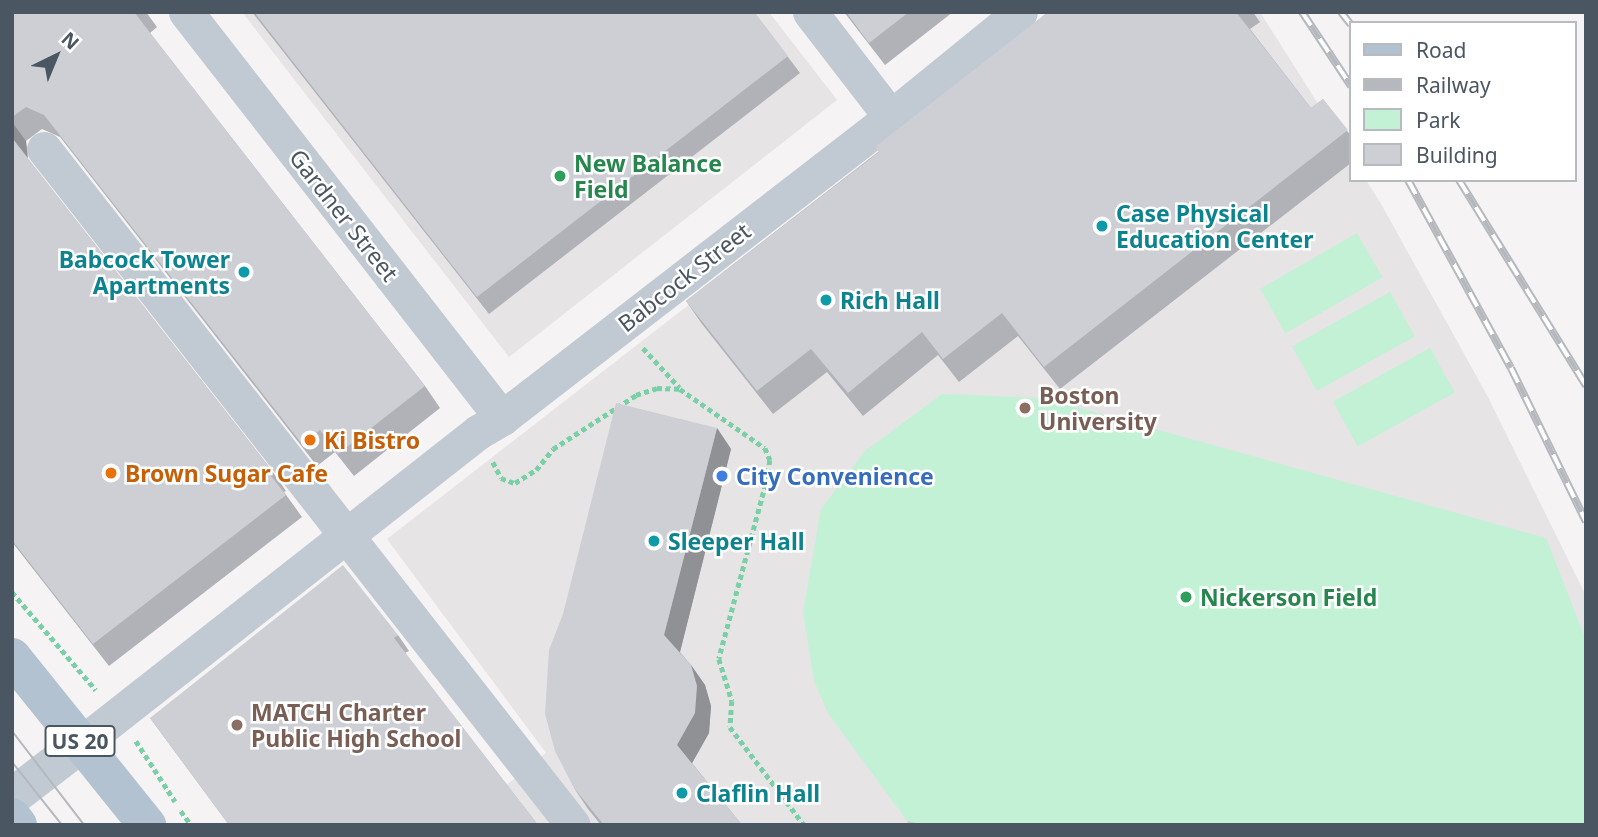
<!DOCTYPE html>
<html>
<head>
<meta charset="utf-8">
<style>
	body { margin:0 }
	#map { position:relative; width:1598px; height:837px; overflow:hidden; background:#f5f3f3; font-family:"Noto Sans",sans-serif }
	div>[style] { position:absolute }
	.education>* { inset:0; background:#e6e4e5 }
	.green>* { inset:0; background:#c3f1d5; transform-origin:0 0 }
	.path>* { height:4.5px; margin-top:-2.25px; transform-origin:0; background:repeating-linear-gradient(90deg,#7ad0a6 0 5px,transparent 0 8.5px) }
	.minor>* { height:35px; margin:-17.5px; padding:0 17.5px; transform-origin:17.5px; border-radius:17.5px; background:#c1cad2 }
	.tertiary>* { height:38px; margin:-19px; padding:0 19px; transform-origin:19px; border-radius:19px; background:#c1cad2 }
	.primary>* { height:38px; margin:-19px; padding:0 19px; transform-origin:19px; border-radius:19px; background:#b3c2d1 }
	.tram>* { height:2px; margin:-1px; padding:0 1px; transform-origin:1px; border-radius:1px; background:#b5b8bd }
	.rail>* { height:8px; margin-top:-4px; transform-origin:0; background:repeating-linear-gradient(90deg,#fff 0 16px,#b5b8bd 0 32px); box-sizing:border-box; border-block:2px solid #b5b8bd }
	.wall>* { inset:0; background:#b0b2b7 }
	.shaded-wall>* { inset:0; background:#909195 }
	.building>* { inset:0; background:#cdcfd5 }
	.dots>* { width:19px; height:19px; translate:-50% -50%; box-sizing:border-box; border:4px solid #fff; border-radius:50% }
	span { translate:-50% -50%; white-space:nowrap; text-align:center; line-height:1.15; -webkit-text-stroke:5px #fff; paint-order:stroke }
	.shield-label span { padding:2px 5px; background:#fff; border:2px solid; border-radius:5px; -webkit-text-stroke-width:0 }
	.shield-label { font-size:21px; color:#4a5661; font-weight:700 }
	.leisure-label { font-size:23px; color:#27864d; font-weight:700 }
	.left { translate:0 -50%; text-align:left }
	.culture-label { font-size:23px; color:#0d838f; font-weight:700 }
	.right { translate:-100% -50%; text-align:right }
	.street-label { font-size:23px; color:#4a5661 }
	.education-label { font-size:23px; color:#785e54; font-weight:700 }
	.food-label { font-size:23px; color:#c56008; font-weight:700 }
	.shop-label { font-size:23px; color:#366cbe; font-weight:700 }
	.frame { position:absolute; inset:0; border:14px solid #4a5661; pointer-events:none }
	.legend { position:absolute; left:1349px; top:21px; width:228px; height:161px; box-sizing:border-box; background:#fff; border:2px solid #b7bbc0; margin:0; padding:9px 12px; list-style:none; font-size:21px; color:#4a5661 }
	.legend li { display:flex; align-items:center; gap:14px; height:35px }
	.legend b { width:35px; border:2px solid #b7bbc0 }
	.north { position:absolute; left:21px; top:21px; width:70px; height:70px; -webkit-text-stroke:5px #fff; paint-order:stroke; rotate:43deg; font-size:19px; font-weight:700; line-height:28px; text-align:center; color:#4a5661 }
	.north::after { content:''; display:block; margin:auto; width:24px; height:32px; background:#4a5661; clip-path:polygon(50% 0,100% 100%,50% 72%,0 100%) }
</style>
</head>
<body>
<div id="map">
	<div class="education">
		<i style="clip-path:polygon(242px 12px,769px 12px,837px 100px,509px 357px)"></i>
		<i style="clip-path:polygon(1066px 12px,1260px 12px,1351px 156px,1351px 180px,1366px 180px,1380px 202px,1488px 397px,1586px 596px,1586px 825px,457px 825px,546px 753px,387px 539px)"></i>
	</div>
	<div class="green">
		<i style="left:1357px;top:233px;width:51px;height:112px;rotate:60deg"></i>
		<i style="left:1390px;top:292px;width:51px;height:112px;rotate:61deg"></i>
		<i style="left:1430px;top:348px;width:51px;height:111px;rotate:61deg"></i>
		<i style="clip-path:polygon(942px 394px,1044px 398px,1546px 538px,1586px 640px,1586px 825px,910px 825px,828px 713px,814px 681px,803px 612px,821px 509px,865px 451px)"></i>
	</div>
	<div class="path">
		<i style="left:643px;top:348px;width:54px;rotate:47.2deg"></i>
		<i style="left:493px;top:462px;width:18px;rotate:63deg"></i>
		<i style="left:501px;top:478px;width:15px;rotate:20deg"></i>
		<i style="left:515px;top:483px;width:25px;rotate:-32deg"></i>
		<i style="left:536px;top:470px;width:27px;rotate:-51deg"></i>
		<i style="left:553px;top:449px;width:99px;rotate:-33deg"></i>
		<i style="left:636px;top:395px;width:22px;rotate:-18deg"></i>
		<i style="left:657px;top:388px;width:23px;rotate:2deg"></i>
		<i style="left:680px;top:389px;width:103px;rotate:34.8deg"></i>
		<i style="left:765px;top:448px;width:13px;rotate:67deg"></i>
		<i style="left:770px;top:460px;width:16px;rotate:97deg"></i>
		<i style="left:768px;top:476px;width:189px;rotate:105deg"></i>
		<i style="left:719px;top:659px;width:44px;rotate:72.8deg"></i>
		<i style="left:732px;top:701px;width:26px;rotate:94deg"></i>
		<i style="left:730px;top:727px;width:123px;rotate:52.9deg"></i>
		<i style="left:12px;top:592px;width:129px;rotate:49.4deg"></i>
		<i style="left:136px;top:741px;width:72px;rotate:57deg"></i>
		<i style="left:181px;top:811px;width:17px;rotate:54deg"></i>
	</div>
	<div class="minor">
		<i style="left:186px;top:12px;width:514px;rotate:52.11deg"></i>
		<i style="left:810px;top:12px;width:133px;rotate:52.4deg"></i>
		<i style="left:44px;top:149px;width:858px;rotate:51.96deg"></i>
		<i style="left:82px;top:743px;width:504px;rotate:-38.14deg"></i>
		<i style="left:478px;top:432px;width:28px;rotate:-30deg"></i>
		<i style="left:502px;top:418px;width:492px;rotate:-37.7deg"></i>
		<i style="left:891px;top:117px;width:166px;rotate:-39.1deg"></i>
	</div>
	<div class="tertiary">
		<i style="left:12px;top:797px;width:88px;rotate:-37.6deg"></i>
	</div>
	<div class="primary">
		<i style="left:12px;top:657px;width:216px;rotate:51.2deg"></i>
		<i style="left:12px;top:817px;width:10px;rotate:53deg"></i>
	</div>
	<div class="tram">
		<i style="left:12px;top:731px;width:118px;rotate:52.5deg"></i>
		<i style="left:12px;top:762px;width:80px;rotate:51.6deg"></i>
	</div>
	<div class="rail">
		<i style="left:1302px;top:12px;width:89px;rotate:56.5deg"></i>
		<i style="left:1341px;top:12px;width:16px;rotate:52deg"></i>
		<i style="left:1408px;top:180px;width:214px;rotate:61.3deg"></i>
		<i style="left:1511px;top:368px;width:171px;rotate:64deg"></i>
		<i style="left:1459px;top:180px;width:242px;rotate:58.3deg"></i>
	</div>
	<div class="wall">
		<i style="clip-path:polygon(12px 12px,146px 12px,157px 27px,150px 33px,425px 386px,440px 408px,354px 476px,335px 452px,317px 466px,60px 137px,42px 129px,26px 141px,28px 159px,270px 468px,286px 491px,284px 492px,302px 517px,109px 666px,12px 542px)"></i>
		<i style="clip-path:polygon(252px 12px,754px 12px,800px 73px,489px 314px)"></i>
		<i style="clip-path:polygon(844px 12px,953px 12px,885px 65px)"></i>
		<i style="clip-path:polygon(1048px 12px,1253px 12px,1260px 22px,1250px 29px,1311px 108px,1323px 99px,1351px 136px,1351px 163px,1060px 389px,1018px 336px,959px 382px,938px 355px,863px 416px,827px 372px,773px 414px,702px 324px,686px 301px,878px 152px)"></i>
		<i style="clip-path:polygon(717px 428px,731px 449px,680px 652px,691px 665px,705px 685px,711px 706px,709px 733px,692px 763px,742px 825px,601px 825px,588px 809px,574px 788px)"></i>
		<i style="clip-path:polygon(398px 635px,409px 651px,405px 653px,538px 825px,229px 825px,150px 718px)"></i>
	</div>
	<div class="shaded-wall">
		<i style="clip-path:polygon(12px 122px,26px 141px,28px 161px,13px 139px)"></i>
		<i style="clip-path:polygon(717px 428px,731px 449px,679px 656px,664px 635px)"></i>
		<i style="clip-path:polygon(691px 665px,705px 685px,711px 706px,709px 733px,691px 765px,677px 745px)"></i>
	</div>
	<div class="building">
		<i style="clip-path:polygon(12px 12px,134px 12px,425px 386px,338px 454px,320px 430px,302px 444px,44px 115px,26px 107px,12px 117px)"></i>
		<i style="clip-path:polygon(254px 12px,754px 12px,788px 56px,477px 297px)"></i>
		<i style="clip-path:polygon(846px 12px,909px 12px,869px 43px)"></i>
		<i style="clip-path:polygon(1048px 12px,1236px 12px,1311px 108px,1323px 99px,1348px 130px,1044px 367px,1002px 313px,943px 359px,922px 332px,848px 393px,811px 349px,757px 391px,686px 301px,879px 152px,875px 147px)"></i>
		<i style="clip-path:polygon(12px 136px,13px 139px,270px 468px,267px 471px,286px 495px,93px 644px,12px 540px)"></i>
		<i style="clip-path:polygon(616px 403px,717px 428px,664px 635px,691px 665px,697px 686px,695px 713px,677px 745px,742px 825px,604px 825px,574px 788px,555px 751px,545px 714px,549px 650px,563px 614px)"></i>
		<i style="clip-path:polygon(343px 565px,398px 635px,394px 638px,538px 825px,229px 825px,150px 718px)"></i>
		<i style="clip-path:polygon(908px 821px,924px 825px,907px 825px)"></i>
	</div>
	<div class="dots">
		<i style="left:560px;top:176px;background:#2e9e5b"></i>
		<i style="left:1102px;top:226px;background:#0f9aa8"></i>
		<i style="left:244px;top:272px;background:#0f9aa8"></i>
		<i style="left:826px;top:300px;background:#0f9aa8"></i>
		<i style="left:1025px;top:408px;background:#8d6e63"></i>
		<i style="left:310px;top:440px;background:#e8710a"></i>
		<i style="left:111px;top:473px;background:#e8710a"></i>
		<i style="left:722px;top:476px;background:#3f7fe0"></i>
		<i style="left:654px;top:541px;background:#0f9aa8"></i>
		<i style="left:1186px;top:597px;background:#2e9e5b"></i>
		<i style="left:237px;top:725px;background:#8d6e63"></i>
		<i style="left:682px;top:793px;background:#0f9aa8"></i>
	</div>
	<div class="shield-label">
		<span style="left:80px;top:741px">US 20</span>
	</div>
	<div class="leisure-label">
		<span class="left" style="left:574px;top:176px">New Balance<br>Field</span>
		<span class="left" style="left:1200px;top:597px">Nickerson Field</span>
	</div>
	<div class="culture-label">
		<span class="left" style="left:1116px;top:226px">Case Physical<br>Education Center</span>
		<span class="right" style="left:230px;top:272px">Babcock Tower<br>Apartments</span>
		<span class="left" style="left:840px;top:300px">Rich Hall</span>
		<span class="left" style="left:668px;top:541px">Sleeper Hall</span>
		<span class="left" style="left:696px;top:793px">Claflin Hall</span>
	</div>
	<div class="street-label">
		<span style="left:344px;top:215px;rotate:52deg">Gardner Street</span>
		<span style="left:684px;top:277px;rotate:-38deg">Babcock Street</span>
	</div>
	<div class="education-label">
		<span class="left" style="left:1039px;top:408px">Boston<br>University</span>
		<span class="left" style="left:251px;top:725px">MATCH Charter<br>Public High School</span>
	</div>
	<div class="food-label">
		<span class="left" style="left:324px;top:440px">Ki Bistro</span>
		<span class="left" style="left:125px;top:473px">Brown Sugar Cafe</span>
	</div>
	<div class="shop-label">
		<span class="left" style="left:736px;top:476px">City Convenience</span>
	</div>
	<div class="frame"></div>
	<ul class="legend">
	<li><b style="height:9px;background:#b3c2d1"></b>Road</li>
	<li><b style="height:9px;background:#b5b8bd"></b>Railway</li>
	<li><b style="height:19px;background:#c3f1d5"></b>Park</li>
	<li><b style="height:19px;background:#cdcfd5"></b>Building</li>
	</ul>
	<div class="north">N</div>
</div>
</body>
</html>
